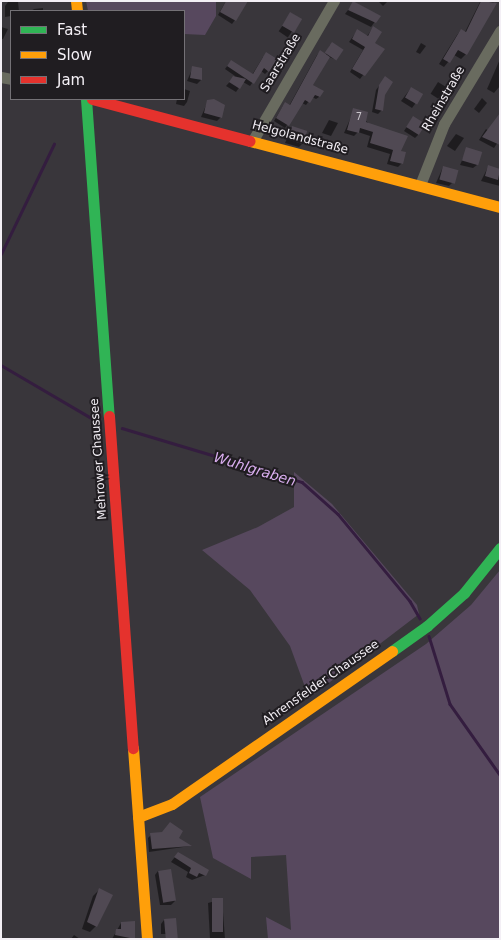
<!DOCTYPE html>
<html>
<head>
<meta charset="utf-8">
<style>
	body { margin:0 }
	#map { position:relative; width:501px; height:940px; overflow:hidden; background:#39363b; font-family:"DejaVu Sans",sans-serif }
	div>[style] { position:absolute }
	.green>* { inset:0; background:#57485e }
	.shadow>* { inset:0; background:#0007; transform-origin:0 0 }
	.stream>* { height:2.5px; margin:-1.25px; padding:0 1.25px; transform-origin:1.25px; border-radius:1.25px; background:#341d3f }
	.building>* { inset:0; background:#504953; transform-origin:0 0 }
	.street>* { height:11px; margin:-5.5px; padding:0 5.5px; transform-origin:5.5px; border-radius:5.5px; background:#696b5f }
	.fast>* { height:11px; margin:-5.5px; padding:0 5.5px; transform-origin:5.5px; border-radius:5.5px; background:#30b455 }
	.slow>* { height:11px; margin:-5.5px; padding:0 5.5px; transform-origin:5.5px; border-radius:5.5px; background:#ff9f0a }
	.jam>* { height:11px; margin:-5.5px; padding:0 5.5px; transform-origin:5.5px; border-radius:5.5px; background:#e5322d }
	span { translate:-50% -50%; white-space:nowrap; text-align:center; line-height:1.15; -webkit-text-stroke:4px #201d21; paint-order:stroke }
	.number-label { font-size:10px; color:#cac6cc }
	.number-label span { -webkit-text-stroke-width:0 }
	.street-label { font-size:12px; color:#f3eff5 }
	.water-label { font-size:14px; color:#daaef0; font-style:italic }
	.frame { position:absolute; inset:0; border:2px solid #f3eff5; pointer-events:none }
	.legend { position:absolute; left:10px; top:10px; width:175px; height:90px; box-sizing:border-box; background:#201d21; border:1px solid #747176; margin:0; padding:6px 9px; list-style:none; font-size:15px; color:#f3eff5 }
	.legend li { display:flex; align-items:center; gap:10px; height:25px }
	.legend b { width:25px; border:1px solid #747176 }
</style>
</head>
<body>
<div id="map">
	<div class="green">
		<i style="clip-path:polygon(86px 1px,216px 1px,216px 16px,205px 35px,184px 34px,184px 11px,88px 11px)"></i>
		<i style="clip-path:polygon(294px 472px,332px 504px,417px 605px,419px 614px,309px 698px,290px 646px,250px 590px,202px 550px,258px 527px,294px 507px)"></i>
		<i style="clip-path:polygon(500px 570px,500px 939px,268px 939px,266px 917px,291px 930px,286px 855px,251px 857px,251px 879px,213px 858px,200px 797px,426px 644px,471px 605px)"></i>
	</div>
	<div class="shadow">
		<i style="clip-path:polygon(226px 1px,235px 20px,232px 24px,218px 15px)"></i>
		<i style="clip-path:polygon(378px 1px,388px 1px,383px 6px)"></i>
		<i style="clip-path:polygon(491px 1px,496px 4px,466px 54px,461px 59px,454px 55px,444px 67px,439px 64px,457px 35px,461px 30px,465px 32px,480px 2px)"></i>
		<i style="clip-path:polygon(8px 2px,18px 2px,19px 11px,11px 11px,11px 16px,5px 17px,5px 6px)"></i>
		<i style="clip-path:polygon(354px 2px,379px 16px,371px 27px,345px 14px)"></i>
		<i style="clip-path:polygon(43px 8px,43px 11px,31px 11px,34px 9px)"></i>
		<i style="left:291px;top:13px;width:11px;height:22px;rotate:34deg"></i>
		<i style="clip-path:polygon(1px 27px,8px 29px,3px 39px,1px 39px)"></i>
		<i style="clip-path:polygon(373px 28px,374px 44px,383px 49px,360px 79px,350px 72px,363px 50px,349px 42px,357px 31px,367px 36px)"></i>
		<i style="clip-path:polygon(421px 43px,426px 46px,420px 54px,416px 52px)"></i>
		<i style="clip-path:polygon(330px 45px,337px 60px,329px 57px,312px 85px,322px 91px,319px 97px,316px 99px,312px 97px,306px 105px,302px 103px,285px 128px,274px 121px,283px 106px,289px 106px,317px 55px,320px 52px,325px 55px)"></i>
		<i style="clip-path:polygon(263px 57px,268px 71px,265px 74px,261px 71px,250px 86px,243px 82px,236px 92px,226px 86px,235px 76px,225px 69px,231px 61px,252px 75px)"></i>
		<i style="clip-path:polygon(500px 59px,500px 86px,494px 93px,487px 89px)"></i>
		<i style="clip-path:polygon(193px 67px,200px 69px,201px 80px,197px 84px,187px 81px)"></i>
		<i style="clip-path:polygon(385px 78px,382px 110px,378px 114px,372px 112px,376px 90px)"></i>
		<i style="left:438px;top:82px;width:9px;height:14px;rotate:32deg"></i>
		<i style="clip-path:polygon(411px 88px,415px 104px,412px 108px,401px 101px)"></i>
		<i style="clip-path:polygon(184px 89px,190px 91px,187px 102px,184px 106px,176px 104px,177px 99px,184px 99px)"></i>
		<i style="clip-path:polygon(482px 98px,487px 103px,479px 113px,474px 109px)"></i>
		<i style="clip-path:polygon(208px 101px,221px 117px,217px 121px,201px 117px)"></i>
		<i style="clip-path:polygon(354px 110px,400px 152px,402px 163px,398px 167px,387px 164px,390px 154px,367px 147px,370px 136px,358px 132px,354px 136px,344px 133px)"></i>
		<i style="clip-path:polygon(329px 120px,338px 123px,331px 136px,322px 133px)"></i>
		<i style="clip-path:polygon(410px 122px,419px 134px,415px 138px,404px 131px)"></i>
		<i style="clip-path:polygon(292px 128px,303px 143px,299px 147px,285px 143px)"></i>
		<i style="clip-path:polygon(486px 129px,500px 139px,494px 148px,479px 140px)"></i>
		<i style="clip-path:polygon(456px 134px,464px 138px,455px 151px,447px 146px)"></i>
		<i style="clip-path:polygon(467px 149px,477px 165px,473px 168px,460px 165px)"></i>
		<i style="clip-path:polygon(443px 167px,453px 182px,449px 186px,436px 183px)"></i>
		<i style="clip-path:polygon(488px 167px,500px 170px,500px 186px,481px 181px)"></i>
		<i style="clip-path:polygon(151px 835px,177px 838px,190px 846px,149px 852px,148px 838px)"></i>
		<i style="clip-path:polygon(178px 853px,207px 871px,205px 875px,192px 880px,186px 877px,188px 872px,171px 862px)"></i>
		<i style="clip-path:polygon(158px 871px,175px 901px,171px 905px,160px 905px,155px 875px)"></i>
		<i style="clip-path:polygon(99px 890px,96px 926px,90px 932px,82px 929px,93px 896px)"></i>
		<i style="clip-path:polygon(222px 899px,225px 939px,210px 939px,208px 903px)"></i>
		<i style="clip-path:polygon(164px 920px,173px 934px,161px 934px,161px 924px)"></i>
		<i style="clip-path:polygon(121px 923px,135px 939px,112px 939px)"></i>
		<i style="clip-path:polygon(74px 935px,80px 939px,71px 939px)"></i>
	</div>
	<div class="stream">
		<i style="left:1px;top:254px;width:122px;rotate:-64.3deg"></i>
		<i style="left:1px;top:365px;width:115px;rotate:30.4deg"></i>
		<i style="left:122px;top:428px;width:188px;rotate:16.7deg"></i>
		<i style="left:302px;top:482px;width:48px;rotate:41.6deg"></i>
		<i style="left:338px;top:514px;width:113px;rotate:50.4deg"></i>
		<i style="left:410px;top:601px;width:20px;rotate:60deg"></i>
		<i style="left:429px;top:636px;width:71px;rotate:72.8deg"></i>
		<i style="left:450px;top:704px;width:87px;rotate:54.8deg"></i>
	</div>
	<div class="building">
		<i style="clip-path:polygon(226px 1px,248px 1px,236px 21px,220px 12px)"></i>
		<i style="clip-path:polygon(353px 1px,381px 16px,376px 23px,348px 10px)"></i>
		<i style="clip-path:polygon(481px 1px,497px 3px,467px 55px,458px 50px,450px 63px,443px 59px,461px 29px,466px 32px)"></i>
		<i style="left:290px;top:12px;width:14px;height:16px;rotate:30deg"></i>
		<i style="clip-path:polygon(373px 26px,382px 32px,375px 43px,385px 49px,365px 76px,352px 69px,365px 47px,352px 39px,357px 29px,368px 36px)"></i>
		<i style="left:332px;top:42px;width:14px;height:13px;rotate:34deg"></i>
		<i style="clip-path:polygon(320px 50px,330px 57px,313px 85px,324px 91px,320px 97px,315px 95px,310px 103px,305px 100px,289px 126px,276px 118px,285px 102px,290px 105px)"></i>
		<i style="clip-path:polygon(266px 52px,277px 59px,269px 72px,264px 68px,254px 84px,227px 66px,231px 60px,253px 74px)"></i>
		<i style="clip-path:polygon(192px 66px,202px 68px,202px 80px,190px 78px)"></i>
		<i style="clip-path:polygon(233px 76px,246px 79px,240px 89px,229px 82px)"></i>
		<i style="clip-path:polygon(385px 76px,393px 82px,385px 95px,383px 111px,375px 109px,379px 85px)"></i>
		<i style="left:411px;top:87px;width:14px;height:12px;rotate:30deg"></i>
		<i style="clip-path:polygon(214px 99px,225px 105px,222px 118px,204px 113px,207px 100px)"></i>
		<i style="clip-path:polygon(353px 108px,368px 112px,366px 122px,408px 136px,401px 151px,406px 152px,403px 164px,390px 161px,393px 150px,370px 143px,373px 132px,360px 128px,359px 133px,347px 130px)"></i>
		<i style="clip-path:polygon(500px 113px,500px 145px,482px 137px)"></i>
		<i style="left:413px;top:116px;width:15px;height:13px;rotate:32deg"></i>
		<i style="left:292px;top:126px;width:16px;height:14px;rotate:18deg"></i>
		<i style="left:466px;top:147px;width:17px;height:14px;rotate:17deg"></i>
		<i style="clip-path:polygon(488px 165px,500px 169px,498px 180px,485px 176px)"></i>
		<i style="left:443px;top:166px;width:16px;height:14px;rotate:15deg"></i>
		<i style="clip-path:polygon(170px 822px,183px 831px,179px 838px,192px 846px,152px 849px,150px 833px,162px 832px)"></i>
		<i style="clip-path:polygon(178px 852px,209px 870px,206px 876px,199px 873px,197px 877px,189px 873px,191px 868px,174px 857px)"></i>
		<i style="left:171px;top:869px;width:32px;height:13px;rotate:81deg"></i>
		<i style="clip-path:polygon(99px 888px,113px 895px,97px 927px,87px 922px)"></i>
		<i style="left:212px;top:898px;width:11px;height:34px"></i>
		<i style="left:176px;top:918px;width:21px;height:12px;rotate:85deg"></i>
		<i style="clip-path:polygon(135px 921px,135px 939px,115px 935px,116px 929px,121px 929px,121px 922px)"></i>
	</div>
	<div class="street">
		<i style="left:1px;top:77px;width:10px;rotate:11deg"></i>
		<i style="left:253px;top:140px;width:161px;rotate:-59.8deg"></i>
		<i style="left:420px;top:185px;width:66px;rotate:-68.5deg"></i>
		<i style="left:444px;top:124px;width:109px;rotate:-58.9deg"></i>
	</div>
	<div class="fast">
		<i style="left:86px;top:99px;width:318px;rotate:85.9deg"></i>
		<i style="left:392px;top:651px;width:43px;rotate:-35.5deg"></i>
		<i style="left:427px;top:626px;width:50px;rotate:-41.7deg"></i>
		<i style="left:464px;top:593px;width:58px;rotate:-51.3deg"></i>
	</div>
	<div class="slow">
		<i style="left:76px;top:1px;width:10px;rotate:84deg"></i>
		<i style="left:250px;top:141px;width:259px;rotate:14.8deg"></i>
		<i style="left:133px;top:748px;width:192px;rotate:85.8deg"></i>
		<i style="left:138px;top:817px;width:36px;rotate:-21deg"></i>
		<i style="left:172px;top:804px;width:268px;rotate:-34.8deg"></i>
	</div>
	<div class="jam">
		<i style="left:92px;top:99px;width:163px;rotate:14.9deg"></i>
		<i style="left:109px;top:416px;width:333px;rotate:85.9deg"></i>
	</div>
	<div class="number-label">
		<span style="left:359px;top:117px">7</span>
	</div>
	<div class="street-label">
		<span style="left:281px;top:63px;rotate:-59deg">Saarstraße</span>
		<span style="left:444px;top:99px;rotate:-60deg">Rheinstraße</span>
		<span style="left:300px;top:138px;rotate:15deg">Helgolandstraße</span>
		<span style="left:99px;top:459px;rotate:-94deg">Mehrower Chaussee</span>
		<span style="left:321px;top:683px;rotate:-35deg">Ahrensfelder Chaussee</span>
	</div>
	<div class="water-label">
		<span style="left:255px;top:469px;rotate:17deg">Wuhlgraben</span>
	</div>
	<div class="frame"></div>
	<ul class="legend">
	<li><b style="height:6px;background:#30b455"></b>Fast</li>
	<li><b style="height:6px;background:#ff9f0a"></b>Slow</li>
	<li><b style="height:6px;background:#e5322d"></b>Jam</li>
	</ul>
</div>
</body>
</html>
